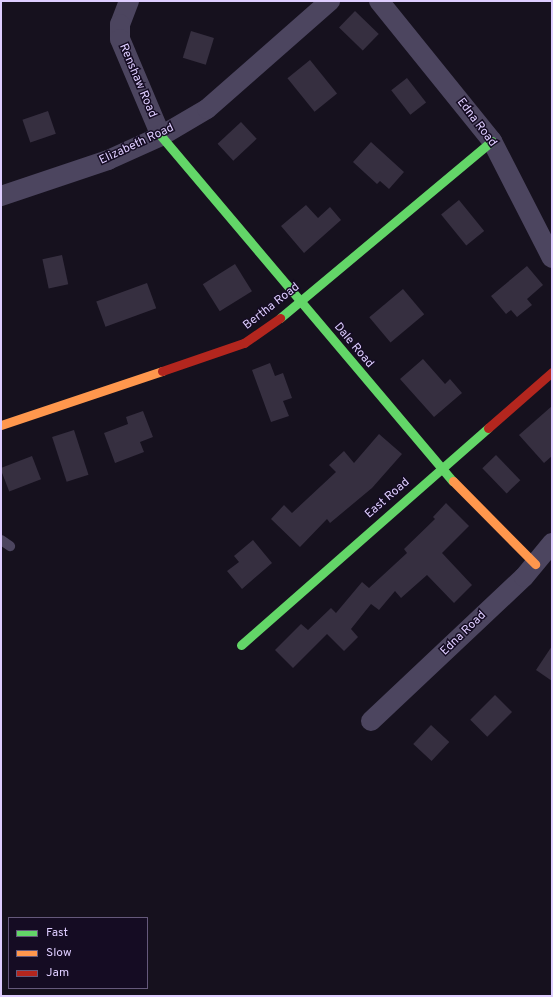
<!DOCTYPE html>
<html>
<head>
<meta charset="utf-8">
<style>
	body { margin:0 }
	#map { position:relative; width:553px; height:997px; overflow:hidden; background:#16111e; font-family:Overpass,sans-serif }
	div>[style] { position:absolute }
	.building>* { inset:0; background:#362f40; transform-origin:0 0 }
	.lane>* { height:10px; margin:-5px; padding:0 5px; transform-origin:5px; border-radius:5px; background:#4c455f }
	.street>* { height:20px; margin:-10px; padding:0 10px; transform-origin:10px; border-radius:10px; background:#4c455f }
	.fast>* { height:9px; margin:-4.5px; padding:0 4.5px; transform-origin:4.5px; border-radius:4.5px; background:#63d668 }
	.slow>* { height:9px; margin:-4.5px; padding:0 4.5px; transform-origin:4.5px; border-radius:4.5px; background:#ff974d }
	.jam>* { height:9px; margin:-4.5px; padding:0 4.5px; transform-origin:4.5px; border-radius:4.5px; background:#b3261e }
	span { translate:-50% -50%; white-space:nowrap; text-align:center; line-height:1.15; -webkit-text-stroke:3px #150c23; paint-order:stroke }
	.street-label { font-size:12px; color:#decdff }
	.frame { position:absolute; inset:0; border:2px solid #decdff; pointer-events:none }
	.legend { position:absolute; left:8px; top:917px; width:140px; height:72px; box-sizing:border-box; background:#150c23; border:1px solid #65597b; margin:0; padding:5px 7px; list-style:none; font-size:12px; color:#decdff }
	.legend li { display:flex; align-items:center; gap:8px; height:20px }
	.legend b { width:20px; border:1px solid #65597b }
</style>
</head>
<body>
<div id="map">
	<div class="building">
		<i style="left:355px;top:11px;width:33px;height:23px;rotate:44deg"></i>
		<i style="left:191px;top:31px;width:24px;height:28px;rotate:17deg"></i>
		<i style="left:310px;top:60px;width:43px;height:29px;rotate:51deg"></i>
		<i style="left:407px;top:78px;width:31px;height:20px;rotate:52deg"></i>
		<i style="left:48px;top:111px;width:24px;height:27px;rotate:71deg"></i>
		<i style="left:241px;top:122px;width:23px;height:32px;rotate:47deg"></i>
		<i style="clip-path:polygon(371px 142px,404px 172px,389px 189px,380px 181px,377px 184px,353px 162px)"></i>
		<i style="left:459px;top:200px;width:40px;height:23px;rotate:51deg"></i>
		<i style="clip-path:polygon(306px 205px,318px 218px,330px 207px,341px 220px,304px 253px,281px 226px)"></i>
		<i style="left:62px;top:255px;width:30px;height:20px;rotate:78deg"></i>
		<i style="left:235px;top:264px;width:32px;height:38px;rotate:58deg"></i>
		<i style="clip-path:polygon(527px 266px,543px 285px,527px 299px,532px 305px,517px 317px,511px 310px,506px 314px,491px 296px)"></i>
		<i style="left:147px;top:283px;width:27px;height:54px;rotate:70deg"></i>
		<i style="left:403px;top:289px;width:33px;height:44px;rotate:50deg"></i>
		<i style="clip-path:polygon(423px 359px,445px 384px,450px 379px,462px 393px,434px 417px,400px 379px)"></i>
		<i style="clip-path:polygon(270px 363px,275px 376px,283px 373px,292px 398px,283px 401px,289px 416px,271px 422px,252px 370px)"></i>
		<i style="clip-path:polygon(552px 406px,552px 456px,544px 463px,519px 435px)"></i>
		<i style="clip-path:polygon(143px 411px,153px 437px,140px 442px,144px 452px,115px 463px,104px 433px,128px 424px,126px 417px)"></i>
		<i style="left:74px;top:430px;width:47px;height:23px;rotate:72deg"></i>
		<i style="clip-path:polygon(379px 434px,402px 454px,372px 488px,330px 523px,327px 519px,300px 547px,271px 519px,284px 505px,292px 513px,336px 472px,329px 465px,344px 451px,354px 463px)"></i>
		<i style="left:496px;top:455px;width:35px;height:19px;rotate:46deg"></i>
		<i style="left:32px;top:456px;width:25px;height:34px;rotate:69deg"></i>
		<i style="clip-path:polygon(446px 503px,469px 526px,442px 553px,472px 585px,454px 603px,427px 575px,401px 598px,395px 591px,379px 610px,371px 604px,351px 629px,358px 637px,344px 651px,327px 634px,293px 668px,275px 650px,301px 624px,308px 630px,331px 608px,336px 613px,362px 582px,369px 588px,407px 553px,404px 549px,435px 519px,433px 517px)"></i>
		<i style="clip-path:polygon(253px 540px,272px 563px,242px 589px,227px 571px,239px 562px,234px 556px)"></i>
		<i style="clip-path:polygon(552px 646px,552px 681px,536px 670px)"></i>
		<i style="left:495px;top:695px;width:24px;height:35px;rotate:45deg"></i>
		<i style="left:431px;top:725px;width:25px;height:26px;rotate:43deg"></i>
	</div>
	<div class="lane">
		<i style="left:1px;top:540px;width:11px;rotate:34deg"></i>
	</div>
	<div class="street">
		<i style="left:129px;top:1px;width:25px;rotate:111deg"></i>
		<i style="left:120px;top:24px;width:15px;rotate:90deg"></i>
		<i style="left:120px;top:39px;width:105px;rotate:67.1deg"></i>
		<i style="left:379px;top:1px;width:180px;rotate:51.1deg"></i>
		<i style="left:492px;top:141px;width:131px;rotate:62.9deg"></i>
		<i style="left:1px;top:196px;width:113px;rotate:-18.6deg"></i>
		<i style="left:108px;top:160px;width:58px;rotate:-24.4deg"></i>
		<i style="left:161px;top:136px;width:53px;rotate:-30.4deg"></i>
		<i style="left:207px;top:109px;width:164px;rotate:-41.3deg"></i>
		<i style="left:371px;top:721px;width:210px;rotate:-43.3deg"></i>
		<i style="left:524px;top:577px;width:44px;rotate:-50.5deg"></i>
	</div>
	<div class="fast">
		<i style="left:161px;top:136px;width:452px;rotate:49.8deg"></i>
		<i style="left:280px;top:318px;width:276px;rotate:-39.9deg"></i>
		<i style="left:241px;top:645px;width:329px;rotate:-41.3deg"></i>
	</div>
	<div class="slow">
		<i style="left:1px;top:425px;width:170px;rotate:-18.5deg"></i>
		<i style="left:453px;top:481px;width:117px;rotate:45.3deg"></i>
	</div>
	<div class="jam">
		<i style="left:162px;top:371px;width:87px;rotate:-18.9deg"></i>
		<i style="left:244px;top:343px;width:44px;rotate:-34.8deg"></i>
		<i style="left:488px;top:428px;width:85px;rotate:-41.2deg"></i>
	</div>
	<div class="street-label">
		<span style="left:137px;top:81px;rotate:67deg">Renshaw Road</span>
		<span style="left:476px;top:123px;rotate:53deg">Edna Road</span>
		<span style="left:137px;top:145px;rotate:-25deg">Elizabeth Road</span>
		<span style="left:272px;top:307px;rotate:-38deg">Bertha Road</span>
		<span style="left:353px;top:346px;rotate:50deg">Dale Road</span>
		<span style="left:388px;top:499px;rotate:-41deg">East Road</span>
		<span style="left:464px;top:634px;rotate:-44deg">Edna Road</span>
	</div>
	<div class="frame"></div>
	<ul class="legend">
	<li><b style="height:5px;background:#63d668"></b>Fast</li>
	<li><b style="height:5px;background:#ff974d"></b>Slow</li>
	<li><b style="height:5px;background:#b3261e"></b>Jam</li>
	</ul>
</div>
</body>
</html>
